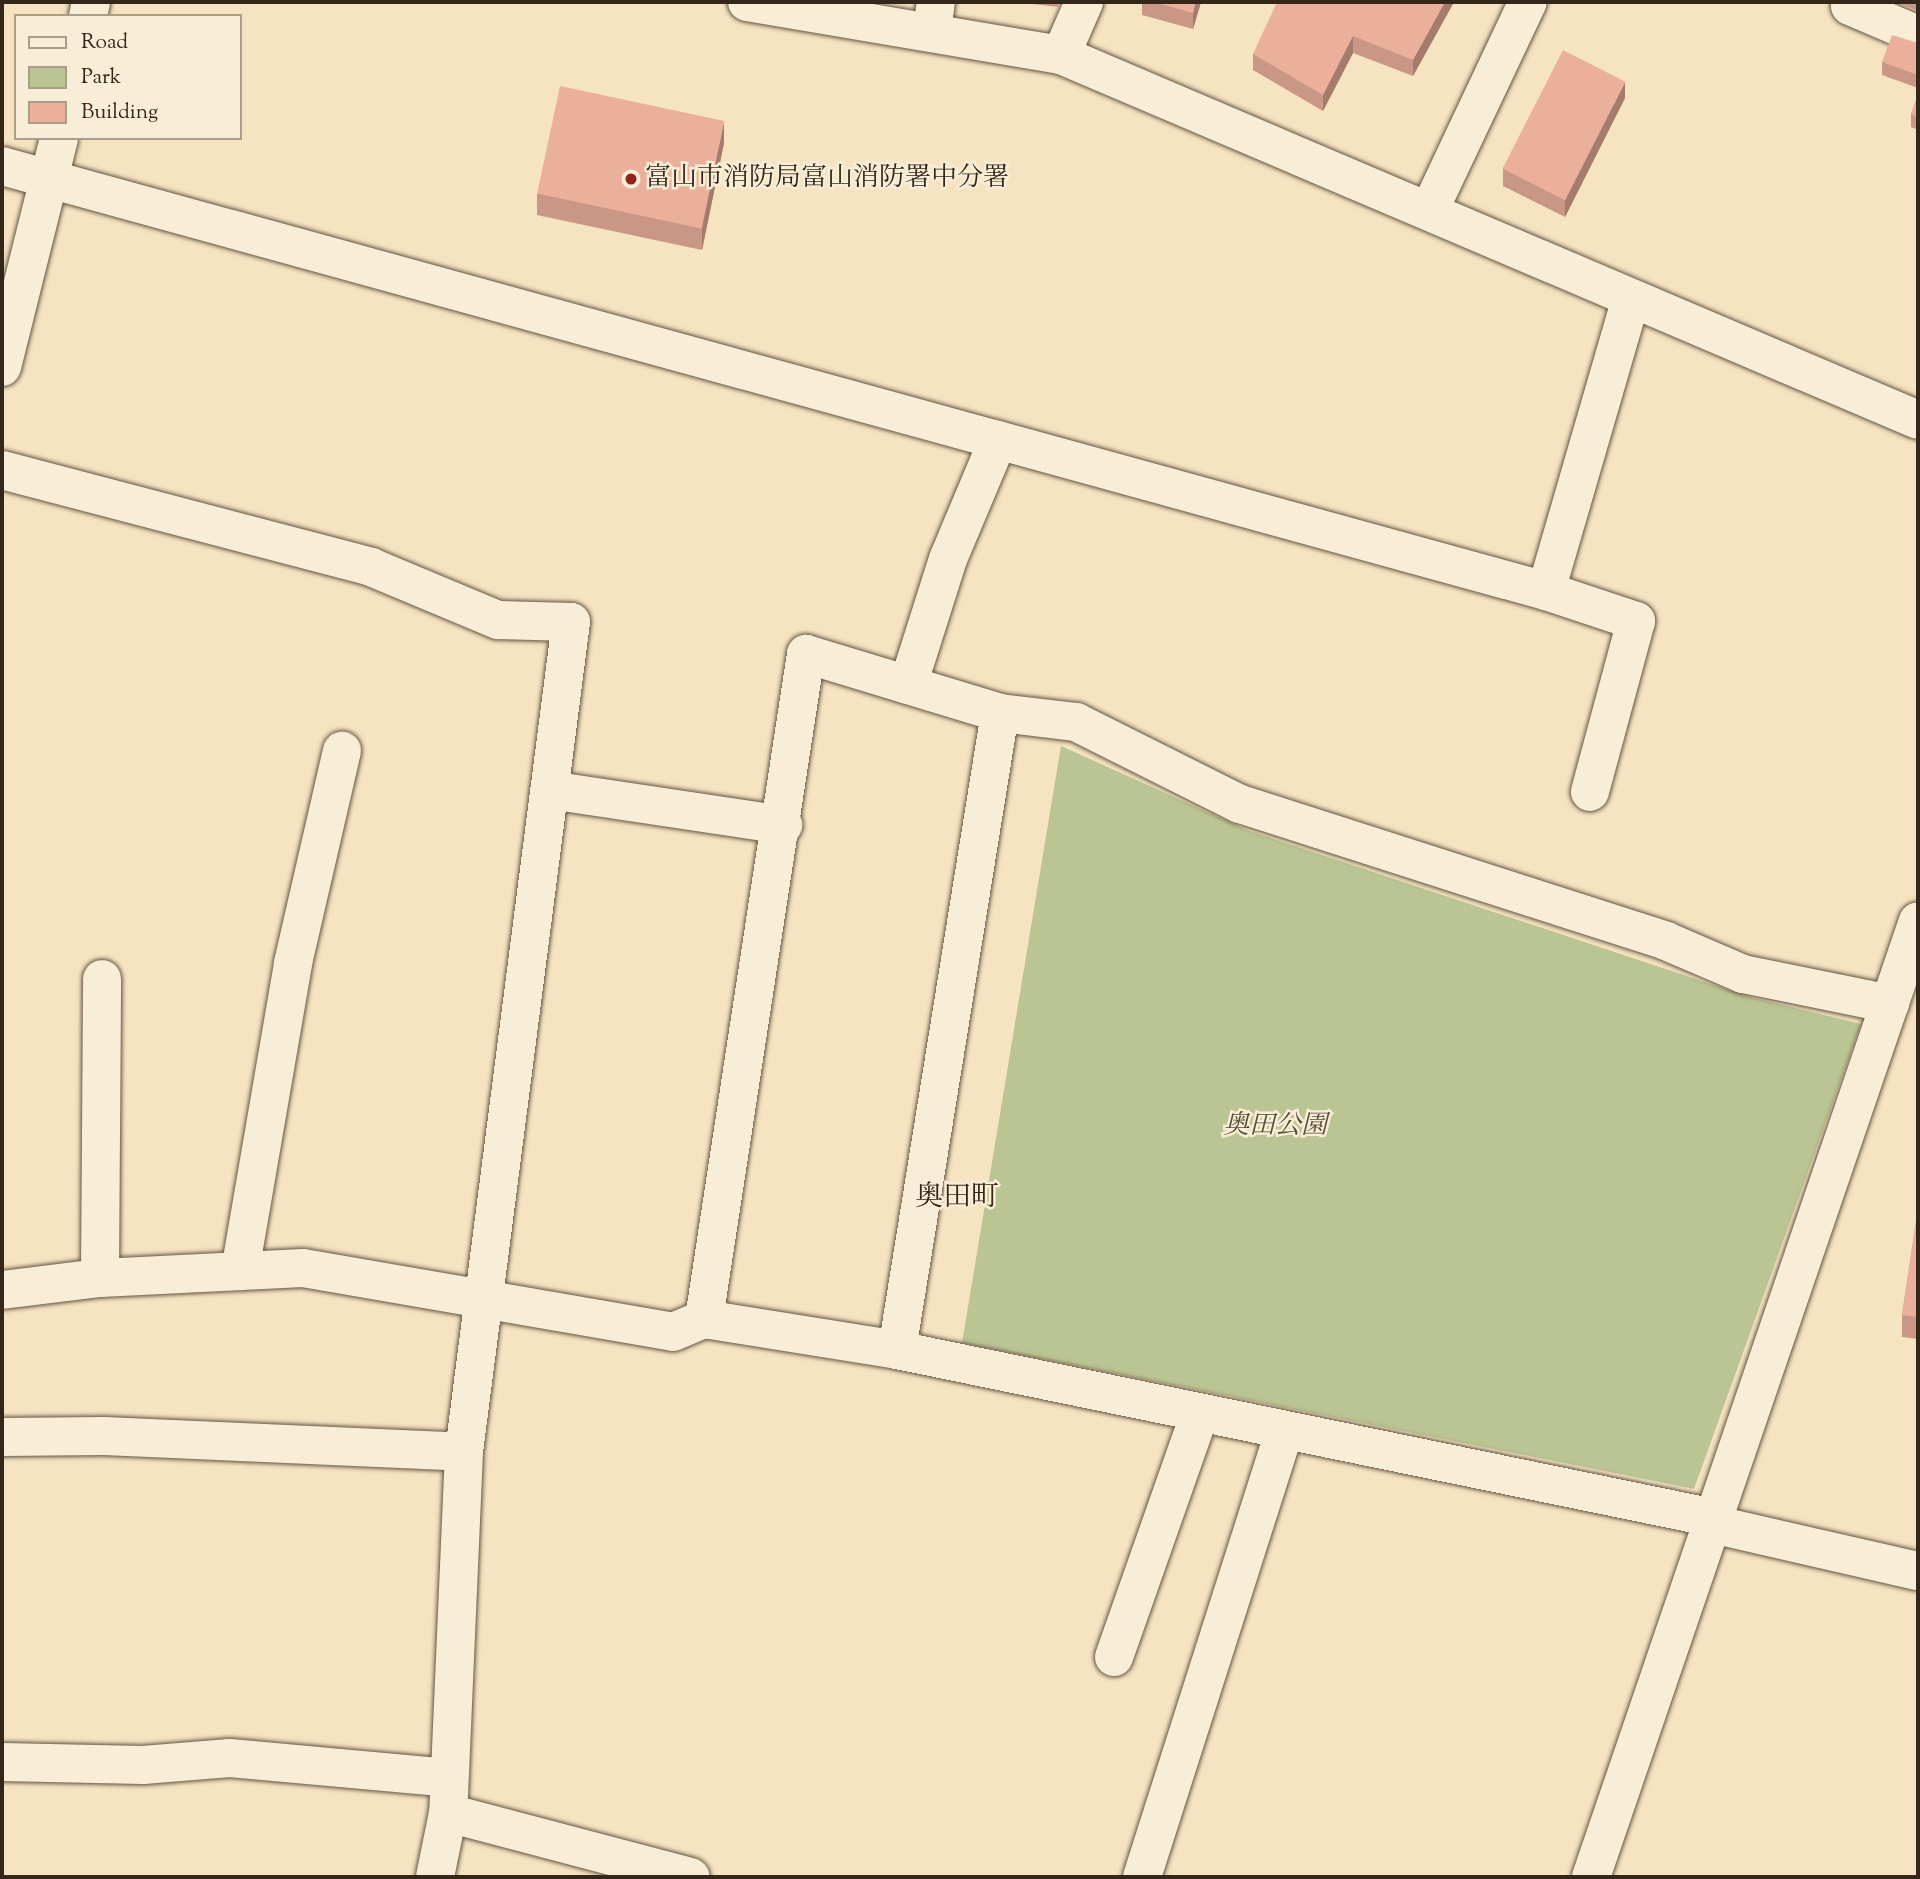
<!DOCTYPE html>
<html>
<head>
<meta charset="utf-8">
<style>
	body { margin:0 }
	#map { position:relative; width:1920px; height:1879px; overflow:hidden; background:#f5e3c1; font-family:"Sorts Mill Goudy","Noto Serif JP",serif }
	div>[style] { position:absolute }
	.green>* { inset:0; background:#bbc493 }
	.roads { filter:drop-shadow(0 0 2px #645643) drop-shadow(0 0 2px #645643) }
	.minor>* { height:38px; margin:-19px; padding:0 19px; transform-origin:19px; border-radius:19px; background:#f8edd7 }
	.tertiary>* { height:38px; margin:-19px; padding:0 19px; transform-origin:19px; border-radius:19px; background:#f8edd7 }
	.wall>* { inset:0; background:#ca9786 }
	.shaded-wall>* { inset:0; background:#a47b6d }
	.building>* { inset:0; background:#ebb09c; transform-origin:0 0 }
	.dots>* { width:19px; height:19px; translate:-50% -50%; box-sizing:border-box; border:4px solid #f8edd7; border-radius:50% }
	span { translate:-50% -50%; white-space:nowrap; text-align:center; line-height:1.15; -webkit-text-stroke:5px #f8edd7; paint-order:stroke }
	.poi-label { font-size:26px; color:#342719 }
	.left { translate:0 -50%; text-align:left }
	.park-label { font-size:26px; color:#564e38; font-style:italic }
	.neighbourhood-label { font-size:28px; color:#342719 }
	.frame { position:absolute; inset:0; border:4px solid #342719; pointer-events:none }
	.legend { position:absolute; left:14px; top:14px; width:228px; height:126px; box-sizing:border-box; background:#f8edd7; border:2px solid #aa9e8b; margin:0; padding:9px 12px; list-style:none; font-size:21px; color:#342719 }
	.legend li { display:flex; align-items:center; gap:14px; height:35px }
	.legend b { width:35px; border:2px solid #aa9e8b }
</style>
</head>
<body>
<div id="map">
	<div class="green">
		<i style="clip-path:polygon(1061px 746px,1247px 830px,1750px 997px,1861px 1024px,1694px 1489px,962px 1343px)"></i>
	</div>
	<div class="roads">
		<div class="minor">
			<i style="left:1852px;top:2px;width:4px;rotate:117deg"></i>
			<i style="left:1850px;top:6px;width:74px;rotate:23.1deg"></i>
			<i style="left:88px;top:16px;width:14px;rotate:-78deg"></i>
			<i style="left:932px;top:30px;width:28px;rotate:-82deg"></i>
			<i style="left:1061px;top:55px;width:58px;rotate:-66.5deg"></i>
			<i style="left:2px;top:166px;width:1601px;rotate:15.39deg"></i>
			<i style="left:1546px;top:591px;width:304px;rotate:-73.8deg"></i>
			<i style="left:1429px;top:211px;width:231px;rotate:-64.7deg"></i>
			<i style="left:2px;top:367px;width:236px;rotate:-76deg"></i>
			<i style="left:2px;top:470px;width:382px;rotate:14.7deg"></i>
			<i style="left:371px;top:567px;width:138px;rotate:22.7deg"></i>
			<i style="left:498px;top:620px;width:73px;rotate:1.6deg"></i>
			<i style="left:571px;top:622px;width:837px;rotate:97.35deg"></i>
			<i style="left:464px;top:1452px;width:361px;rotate:92.5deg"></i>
			<i style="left:448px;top:1813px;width:65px;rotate:101.5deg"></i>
			<i style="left:1546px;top:591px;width:95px;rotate:18.4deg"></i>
			<i style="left:1636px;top:621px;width:177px;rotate:105.1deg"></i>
			<i style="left:908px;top:685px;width:132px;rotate:-72.4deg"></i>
			<i style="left:948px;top:559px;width:129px;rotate:-67.2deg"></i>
			<i style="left:550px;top:790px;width:236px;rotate:8.5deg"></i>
			<i style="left:240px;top:1271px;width:313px;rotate:-80.2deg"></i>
			<i style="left:293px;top:963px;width:218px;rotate:-77deg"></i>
			<i style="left:100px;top:1278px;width:299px;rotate:-89.6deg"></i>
			<i style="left:2px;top:1290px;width:99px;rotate:-7deg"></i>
			<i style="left:100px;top:1278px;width:203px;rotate:-2.8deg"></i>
			<i style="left:303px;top:1268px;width:375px;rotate:9.8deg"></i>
			<i style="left:673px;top:1332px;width:34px;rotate:-23deg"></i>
			<i style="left:704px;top:1319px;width:195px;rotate:9.1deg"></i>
			<i style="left:897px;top:1350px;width:834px;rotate:11.62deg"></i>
			<i style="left:704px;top:1319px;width:673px;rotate:-81.28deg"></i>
			<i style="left:806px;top:654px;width:203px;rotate:16.9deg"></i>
			<i style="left:1000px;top:713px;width:77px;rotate:6.8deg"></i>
			<i style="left:1076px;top:722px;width:183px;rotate:26.6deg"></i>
			<i style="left:1240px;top:804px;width:447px;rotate:17.8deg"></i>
			<i style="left:1666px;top:941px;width:84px;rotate:23.2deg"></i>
			<i style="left:1743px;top:974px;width:150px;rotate:11.5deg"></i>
			<i style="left:897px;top:1350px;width:645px;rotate:-80.82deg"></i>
			<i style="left:2px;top:1437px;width:102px;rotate:-0.6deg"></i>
			<i style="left:104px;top:1436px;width:360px;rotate:2.5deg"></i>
			<i style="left:1712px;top:1524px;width:211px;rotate:12.9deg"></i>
			<i style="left:1114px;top:1657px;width:259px;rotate:-70.6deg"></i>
			<i style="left:2px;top:1762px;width:141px;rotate:1.2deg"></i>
			<i style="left:143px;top:1765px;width:87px;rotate:-4.6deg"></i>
			<i style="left:230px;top:1758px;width:220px;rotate:5.2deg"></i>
			<i style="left:448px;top:1813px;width:251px;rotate:14.8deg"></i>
			<i style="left:1142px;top:1877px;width:469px;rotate:-72.3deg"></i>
			<i style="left:1591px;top:1877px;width:1010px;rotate:-71.12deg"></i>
		</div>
		<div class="tertiary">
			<i style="left:747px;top:2px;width:318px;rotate:9.6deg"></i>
			<i style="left:1061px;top:55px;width:931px;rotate:23.07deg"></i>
		</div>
	</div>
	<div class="wall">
		<i style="clip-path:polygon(1024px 2px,1061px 2px,1058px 7px,1024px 3px)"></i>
		<i style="clip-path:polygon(1142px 2px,1201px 2px,1193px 29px,1142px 15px)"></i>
		<i style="clip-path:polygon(1454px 2px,1413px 76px,1353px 53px,1323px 111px,1253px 70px,1253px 54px)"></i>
		<i style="clip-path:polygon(1896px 2px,1918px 2px,1918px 11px)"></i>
		<i style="clip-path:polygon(1918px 43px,1918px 88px,1882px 75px,1882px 62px)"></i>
		<i style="clip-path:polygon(1918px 95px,1918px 130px,1911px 127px,1911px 114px)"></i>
		<i style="clip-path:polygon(1625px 98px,1565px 217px,1503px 186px,1503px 169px)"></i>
		<i style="clip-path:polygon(724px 143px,702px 250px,537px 215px,537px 194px)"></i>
		<i style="clip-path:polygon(1918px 1208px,1918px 1339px,1902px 1337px,1902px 1315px)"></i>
	</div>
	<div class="shaded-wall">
		<i style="clip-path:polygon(1196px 2px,1201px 2px,1193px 29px,1193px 13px)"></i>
		<i style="clip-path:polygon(1445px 2px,1454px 2px,1413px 76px,1413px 60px)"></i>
		<i style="clip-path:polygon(1353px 36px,1353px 53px,1323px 111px,1323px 95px)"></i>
		<i style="clip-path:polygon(1625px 82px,1625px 98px,1565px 217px,1565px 201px)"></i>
		<i style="clip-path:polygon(724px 121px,724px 143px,702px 250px,702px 229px)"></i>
	</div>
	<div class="building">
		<i style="clip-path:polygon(1154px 2px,1196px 2px,1193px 13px)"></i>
		<i style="clip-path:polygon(1277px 2px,1445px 2px,1413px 60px,1353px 36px,1323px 95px,1253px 54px)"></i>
		<i style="clip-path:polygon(1892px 35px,1918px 43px,1918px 75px,1882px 62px)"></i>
		<i style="left:1563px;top:50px;width:70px;height:133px;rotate:27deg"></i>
		<i style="left:560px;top:86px;width:168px;height:110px;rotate:12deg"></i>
		<i style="clip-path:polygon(1918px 95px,1918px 117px,1911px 114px)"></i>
		<i style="clip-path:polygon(1918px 1208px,1918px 1317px,1902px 1315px)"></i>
	</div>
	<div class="dots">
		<i style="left:631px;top:179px;background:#8f2418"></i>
	</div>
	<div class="poi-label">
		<span class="left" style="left:645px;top:179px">富山市消防局富山消防署中分署</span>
	</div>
	<div class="park-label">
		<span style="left:1275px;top:1127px">奥田公園</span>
	</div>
	<div class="neighbourhood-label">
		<span style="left:957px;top:1198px">奥田町</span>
	</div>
	<div class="frame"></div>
	<ul class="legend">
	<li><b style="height:9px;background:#f8edd7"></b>Road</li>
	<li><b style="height:19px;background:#bbc493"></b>Park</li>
	<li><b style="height:19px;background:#ebb09c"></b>Building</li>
	</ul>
</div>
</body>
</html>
